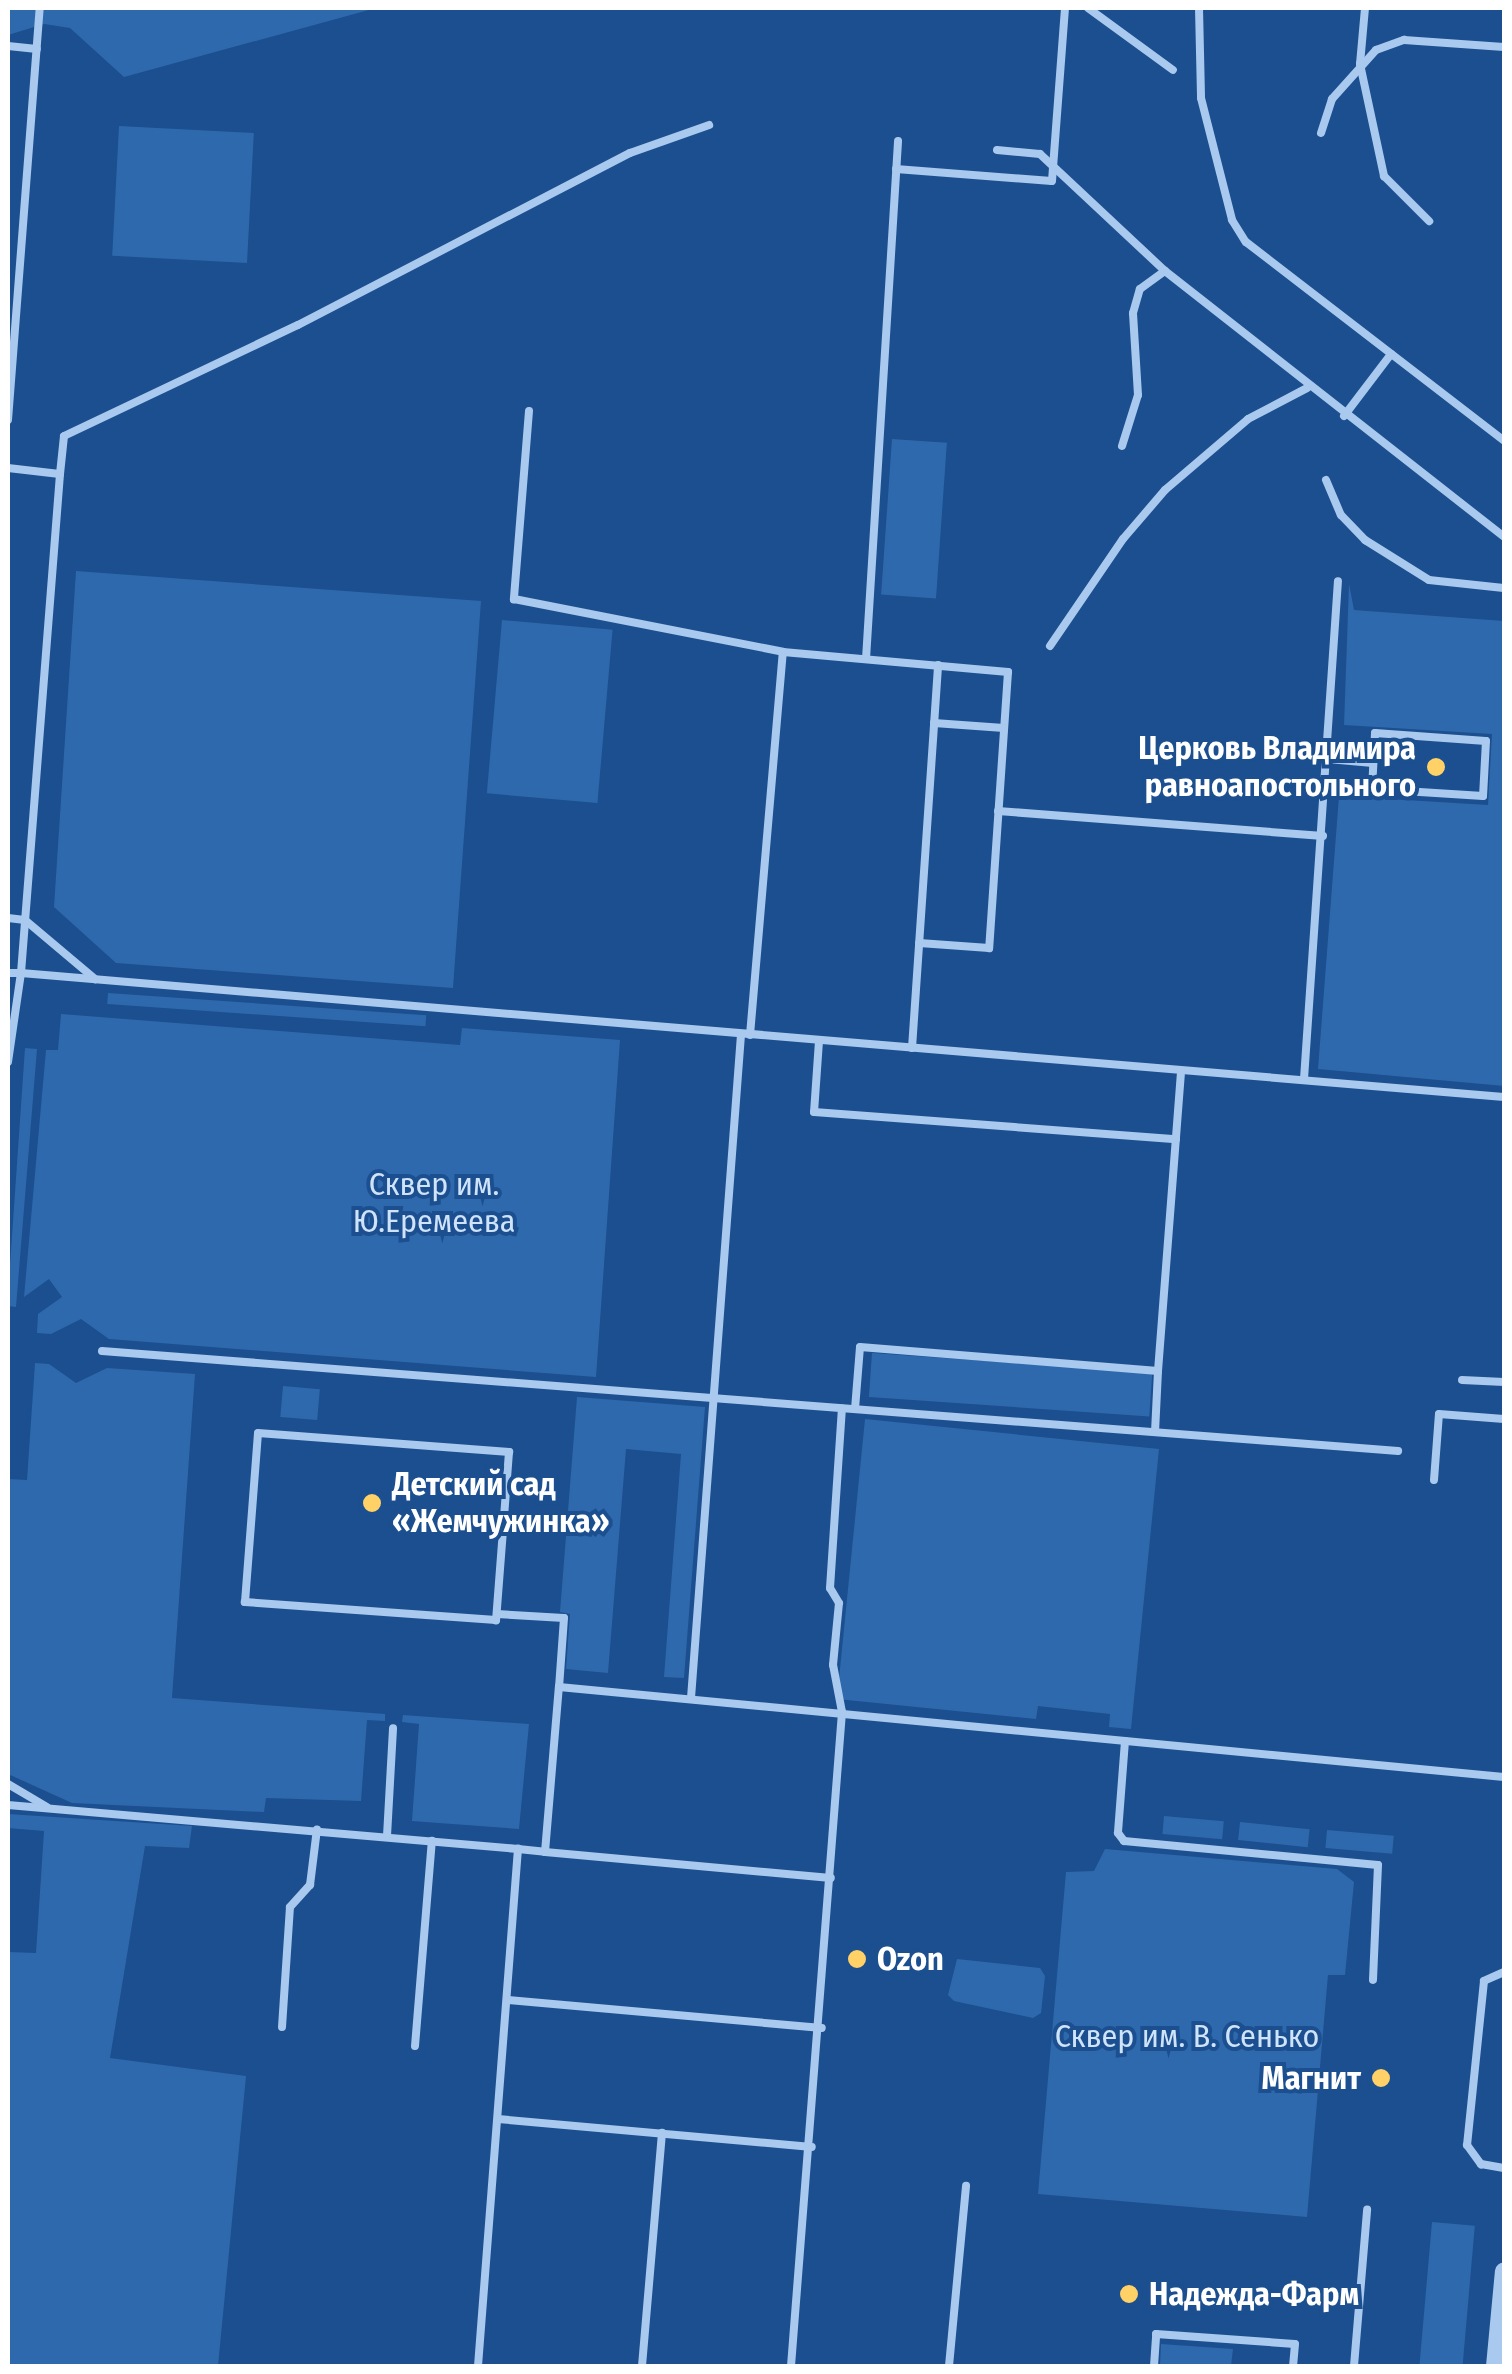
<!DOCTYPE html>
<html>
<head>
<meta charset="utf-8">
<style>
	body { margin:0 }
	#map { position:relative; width:1512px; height:2374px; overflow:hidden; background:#1b4f8f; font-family:"Fira Sans Condensed",sans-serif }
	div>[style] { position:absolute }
	.green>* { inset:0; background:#2e69ad; transform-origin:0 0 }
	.service>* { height:8px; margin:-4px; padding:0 4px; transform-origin:4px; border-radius:4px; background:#a9c9ee }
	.tertiary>* { height:18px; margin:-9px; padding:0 9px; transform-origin:9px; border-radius:9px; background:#a9c9ee }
	.dots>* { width:28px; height:28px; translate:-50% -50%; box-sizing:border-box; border:5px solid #1b4f8f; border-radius:50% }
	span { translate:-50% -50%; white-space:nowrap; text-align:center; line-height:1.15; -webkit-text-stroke:8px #1b4f8f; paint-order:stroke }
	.poi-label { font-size:32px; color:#fff; font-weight:700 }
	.right { translate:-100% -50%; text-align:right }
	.left { translate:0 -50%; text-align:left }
	.park-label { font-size:32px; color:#cfe3fa }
	.frame { position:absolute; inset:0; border:10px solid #fff; pointer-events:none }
</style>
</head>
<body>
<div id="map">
	<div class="green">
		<i style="clip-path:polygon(8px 8px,376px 8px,124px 77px,70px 28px,44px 24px,8px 35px)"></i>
		<i style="left:119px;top:126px;width:135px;height:130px;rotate:3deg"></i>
		<i style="left:892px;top:439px;width:55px;height:156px;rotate:4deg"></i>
		<i style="clip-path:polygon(76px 571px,481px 601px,453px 988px,116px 963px,54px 907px)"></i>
		<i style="clip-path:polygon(1349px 584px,1354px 610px,1504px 621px,1504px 1086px,1318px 1069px,1339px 796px,1488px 805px,1492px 734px,1344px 725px)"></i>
		<i style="left:502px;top:620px;width:111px;height:174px;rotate:5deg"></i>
		<i style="left:108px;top:993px;width:319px;height:11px;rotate:4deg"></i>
		<i style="clip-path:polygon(61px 1014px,460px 1045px,462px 1028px,620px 1040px,596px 1377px,109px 1339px,81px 1319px,51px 1334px,37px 1333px,38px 1314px,62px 1297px,49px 1279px,24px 1297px,46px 1050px,58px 1050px)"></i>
		<i style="clip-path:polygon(25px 1048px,37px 1049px,16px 1307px,8px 1306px,8px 1294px)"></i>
		<i style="left:872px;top:1353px;width:281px;height:44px;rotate:4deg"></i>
		<i style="clip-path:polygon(35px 1363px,49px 1364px,76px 1383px,107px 1368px,195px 1374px,172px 1698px,385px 1714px,385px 1721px,367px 1720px,361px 1801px,266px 1798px,264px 1812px,72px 1803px,8px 1774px,8px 1479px,27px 1480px)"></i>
		<i style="left:283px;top:1386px;width:37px;height:31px;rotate:5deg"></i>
		<i style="clip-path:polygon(577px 1397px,705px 1407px,684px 1678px,664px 1677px,681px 1454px,626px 1449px,608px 1673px,566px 1669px,570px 1614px,560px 1612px)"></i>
		<i style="clip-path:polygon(865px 1419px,1159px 1449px,1131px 1729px,1109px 1727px,1110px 1714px,1038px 1706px,1036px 1719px,837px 1699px)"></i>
		<i style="clip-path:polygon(403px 1715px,529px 1724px,519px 1829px,412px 1821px,419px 1724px,402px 1722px)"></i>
		<i style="clip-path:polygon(8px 1814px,192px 1826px,189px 1848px,145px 1846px,110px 2058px,246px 2076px,218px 2366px,8px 2366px,8px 1952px,36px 1953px,44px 1831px,8px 1828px)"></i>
		<i style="left:1164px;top:1816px;width:60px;height:18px;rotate:5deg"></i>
		<i style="left:1240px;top:1822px;width:70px;height:18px;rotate:6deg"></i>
		<i style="left:1327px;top:1830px;width:67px;height:18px;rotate:5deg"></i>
		<i style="clip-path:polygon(1105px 1849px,1337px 1869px,1354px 1882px,1345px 1975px,1328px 1975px,1307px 2217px,1038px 2194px,1066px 1872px,1094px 1871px)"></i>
		<i style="clip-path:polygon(957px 1959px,1040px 1968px,1045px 1976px,1041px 2013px,1033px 2018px,954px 2001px,948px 1995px)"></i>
		<i style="left:1432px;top:2222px;width:43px;height:145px;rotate:5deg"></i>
		<i style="clip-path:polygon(1161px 2344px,1233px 2349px,1231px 2366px,1160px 2366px)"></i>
	</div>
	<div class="service">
		<i style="left:1088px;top:8px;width:105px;rotate:36.1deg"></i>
		<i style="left:1199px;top:8px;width:90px;rotate:88.7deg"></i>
		<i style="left:1201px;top:98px;width:126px;rotate:75.7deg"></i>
		<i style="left:1232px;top:220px;width:26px;rotate:58deg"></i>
		<i style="left:1246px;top:242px;width:326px;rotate:37.6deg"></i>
		<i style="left:1365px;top:8px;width:56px;rotate:95.1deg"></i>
		<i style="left:1360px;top:64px;width:115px;rotate:77.9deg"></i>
		<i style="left:1384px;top:176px;width:64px;rotate:45deg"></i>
		<i style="left:8px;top:46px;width:29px;rotate:6deg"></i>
		<i style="left:1321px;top:133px;width:36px;rotate:-72deg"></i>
		<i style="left:1332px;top:99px;width:66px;rotate:-48.1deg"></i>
		<i style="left:1376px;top:50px;width:30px;rotate:-20deg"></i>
		<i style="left:1404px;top:40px;width:100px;rotate:4deg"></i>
		<i style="left:997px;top:150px;width:43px;rotate:5.3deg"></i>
		<i style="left:1040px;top:154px;width:171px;rotate:43.1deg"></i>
		<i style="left:896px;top:169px;width:156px;rotate:4.4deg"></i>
		<i style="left:1052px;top:181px;width:173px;rotate:-85.7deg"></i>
		<i style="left:529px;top:411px;width:189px;rotate:94.6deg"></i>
		<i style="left:514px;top:599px;width:274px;rotate:11.1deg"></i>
		<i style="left:783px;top:652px;width:226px;rotate:5.1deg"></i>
		<i style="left:1008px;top:672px;width:277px;rotate:93.9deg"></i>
		<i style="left:989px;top:948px;width:70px;rotate:-175.9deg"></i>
		<i style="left:1344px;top:416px;width:78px;rotate:-52.8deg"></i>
		<i style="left:8px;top:420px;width:413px;rotate:-85.6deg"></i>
		<i style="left:1122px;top:446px;width:53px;rotate:-72.6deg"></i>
		<i style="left:1138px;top:395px;width:82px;rotate:-93.5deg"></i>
		<i style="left:1133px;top:313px;width:25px;rotate:-74deg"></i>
		<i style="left:1140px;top:289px;width:31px;rotate:-36deg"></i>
		<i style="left:1165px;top:271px;width:431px;rotate:38.1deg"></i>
		<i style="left:8px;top:468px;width:52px;rotate:6.6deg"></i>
		<i style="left:60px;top:474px;width:501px;rotate:94.47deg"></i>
		<i style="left:21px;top:973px;width:13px;rotate:180deg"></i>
		<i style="left:60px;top:474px;width:38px;rotate:-84deg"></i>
		<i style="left:64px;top:436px;width:259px;rotate:-25.4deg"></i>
		<i style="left:298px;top:325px;width:374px;rotate:-27.4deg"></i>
		<i style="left:630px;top:153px;width:84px;rotate:-19.5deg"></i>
		<i style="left:1326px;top:480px;width:38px;rotate:67deg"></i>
		<i style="left:1341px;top:515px;width:35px;rotate:46deg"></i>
		<i style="left:1365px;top:540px;width:75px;rotate:32deg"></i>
		<i style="left:1429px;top:580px;width:75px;rotate:6.1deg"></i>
		<i style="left:1050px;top:646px;width:130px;rotate:-55.7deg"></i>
		<i style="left:1123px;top:539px;width:65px;rotate:-49.4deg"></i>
		<i style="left:1165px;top:490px;width:109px;rotate:-40.5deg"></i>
		<i style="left:1248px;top:419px;width:67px;rotate:-27.7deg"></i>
		<i style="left:866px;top:659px;width:519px;rotate:-86.46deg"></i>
		<i style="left:934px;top:723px;width:70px;rotate:4.1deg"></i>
		<i style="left:1375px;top:733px;width:111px;rotate:4.1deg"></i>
		<i style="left:1486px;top:741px;width:55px;rotate:93.1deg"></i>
		<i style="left:1483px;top:796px;width:111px;rotate:-176.4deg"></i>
		<i style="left:1372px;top:789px;width:56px;rotate:-86.9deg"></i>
		<i style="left:1328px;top:759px;width:45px;rotate:5.1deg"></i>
		<i style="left:998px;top:811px;width:326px;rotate:4.4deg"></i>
		<i style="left:8px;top:918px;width:17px;rotate:7deg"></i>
		<i style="left:25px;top:920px;width:92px;rotate:40.1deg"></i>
		<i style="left:750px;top:1035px;width:384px;rotate:-85.1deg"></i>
		<i style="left:819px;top:1041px;width:71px;rotate:94deg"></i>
		<i style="left:814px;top:1112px;width:363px;rotate:4.3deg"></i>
		<i style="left:912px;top:1048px;width:384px;rotate:-86.1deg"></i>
		<i style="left:8px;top:1062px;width:90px;rotate:-81.7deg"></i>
		<i style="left:21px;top:973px;width:1488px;rotate:4.78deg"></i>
		<i style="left:1304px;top:1079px;width:499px;rotate:-86.1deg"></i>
		<i style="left:102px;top:1351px;width:1300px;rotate:4.41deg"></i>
		<i style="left:1158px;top:1371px;width:301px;rotate:-85.6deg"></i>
		<i style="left:1462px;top:1380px;width:42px;rotate:2.7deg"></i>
		<i style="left:855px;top:1409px;width:62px;rotate:-85.4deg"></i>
		<i style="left:860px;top:1347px;width:299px;rotate:4.6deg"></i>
		<i style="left:1158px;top:1371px;width:61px;rotate:92.8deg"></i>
		<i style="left:258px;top:1433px;width:252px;rotate:4.3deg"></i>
		<i style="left:509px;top:1452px;width:169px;rotate:94.4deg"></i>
		<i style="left:496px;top:1620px;width:252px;rotate:-175.9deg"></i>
		<i style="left:245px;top:1602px;width:169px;rotate:-85.6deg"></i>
		<i style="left:1434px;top:1480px;width:66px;rotate:-85.7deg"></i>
		<i style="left:1439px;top:1414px;width:65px;rotate:4.4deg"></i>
		<i style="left:497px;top:1614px;width:67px;rotate:3.4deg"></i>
		<i style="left:564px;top:1618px;width:69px;rotate:94.1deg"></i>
		<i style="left:691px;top:1698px;width:666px;rotate:-85.69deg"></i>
		<i style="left:1125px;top:1741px;width:92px;rotate:94.4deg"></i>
		<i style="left:1118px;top:1833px;width:10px;rotate:53deg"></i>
		<i style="left:1124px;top:1841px;width:255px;rotate:5.4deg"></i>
		<i style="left:1378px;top:1865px;width:115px;rotate:92.5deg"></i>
		<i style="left:8px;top:1784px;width:45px;rotate:30.5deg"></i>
		<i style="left:8px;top:1805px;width:512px;rotate:4.93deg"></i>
		<i style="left:387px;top:1836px;width:108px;rotate:-86.8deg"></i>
		<i style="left:545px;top:1852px;width:287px;rotate:5.2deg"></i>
		<i style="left:1504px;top:1972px;width:22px;rotate:156deg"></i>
		<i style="left:1484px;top:1981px;width:165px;rotate:95.9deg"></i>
		<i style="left:1467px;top:2145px;width:24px;rotate:54deg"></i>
		<i style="left:1481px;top:2164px;width:23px;rotate:10deg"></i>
		<i style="left:508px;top:2000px;width:315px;rotate:5.1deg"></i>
		<i style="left:282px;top:2027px;width:120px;rotate:-86.2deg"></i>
		<i style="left:290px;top:1907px;width:30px;rotate:-48deg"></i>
		<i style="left:310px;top:1885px;width:56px;rotate:-82.9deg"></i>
		<i style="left:415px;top:2046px;width:206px;rotate:-85.3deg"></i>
		<i style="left:498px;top:2119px;width:315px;rotate:5.1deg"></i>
		<i style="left:478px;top:2366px;width:519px;rotate:-85.58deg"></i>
		<i style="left:518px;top:1849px;width:27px;rotate:6deg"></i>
		<i style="left:545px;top:1852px;width:166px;rotate:-85.2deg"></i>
		<i style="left:559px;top:1687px;width:949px;rotate:5.44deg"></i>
		<i style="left:642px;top:2366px;width:234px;rotate:-85.1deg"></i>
		<i style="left:791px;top:2366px;width:656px;rotate:-85.54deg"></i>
		<i style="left:842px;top:1712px;width:48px;rotate:-100.8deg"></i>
		<i style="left:833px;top:1665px;width:62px;rotate:-84.5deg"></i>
		<i style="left:839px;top:1603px;width:17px;rotate:-121deg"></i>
		<i style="left:830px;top:1588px;width:180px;rotate:-86.2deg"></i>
		<i style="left:949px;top:2366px;width:181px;rotate:-84.6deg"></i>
		<i style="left:1154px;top:2366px;width:32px;rotate:-86deg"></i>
		<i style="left:1156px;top:2334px;width:139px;rotate:4.1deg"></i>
		<i style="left:1295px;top:2344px;width:22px;rotate:95deg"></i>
		<i style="left:1354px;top:2366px;width:157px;rotate:-85.2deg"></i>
	</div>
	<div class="tertiary">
		<i style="left:1495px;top:2366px;width:95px;rotate:-84.6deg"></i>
	</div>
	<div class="dots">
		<i style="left:1436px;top:767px;background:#ffd166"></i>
		<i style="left:372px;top:1503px;background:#ffd166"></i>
		<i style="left:857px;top:1959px;background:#ffd166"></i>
		<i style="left:1381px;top:2078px;background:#ffd166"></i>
		<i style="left:1129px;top:2294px;background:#ffd166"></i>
	</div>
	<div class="poi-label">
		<span class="right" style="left:1416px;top:767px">Церковь Владимира<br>равноапостольного</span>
		<span class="left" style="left:392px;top:1503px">Детский сад<br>«Жемчужинка»</span>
		<span class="left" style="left:877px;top:1959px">Ozon</span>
		<span class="right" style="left:1361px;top:2078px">Магнит</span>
		<span class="left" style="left:1149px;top:2294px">Надежда-Фарм</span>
	</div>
	<div class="park-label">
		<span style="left:434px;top:1203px">Сквер им.<br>Ю.Еремеева</span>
		<span style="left:1187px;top:2036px">Сквер им. В. Сенько</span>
	</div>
	<div class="frame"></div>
</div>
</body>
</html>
